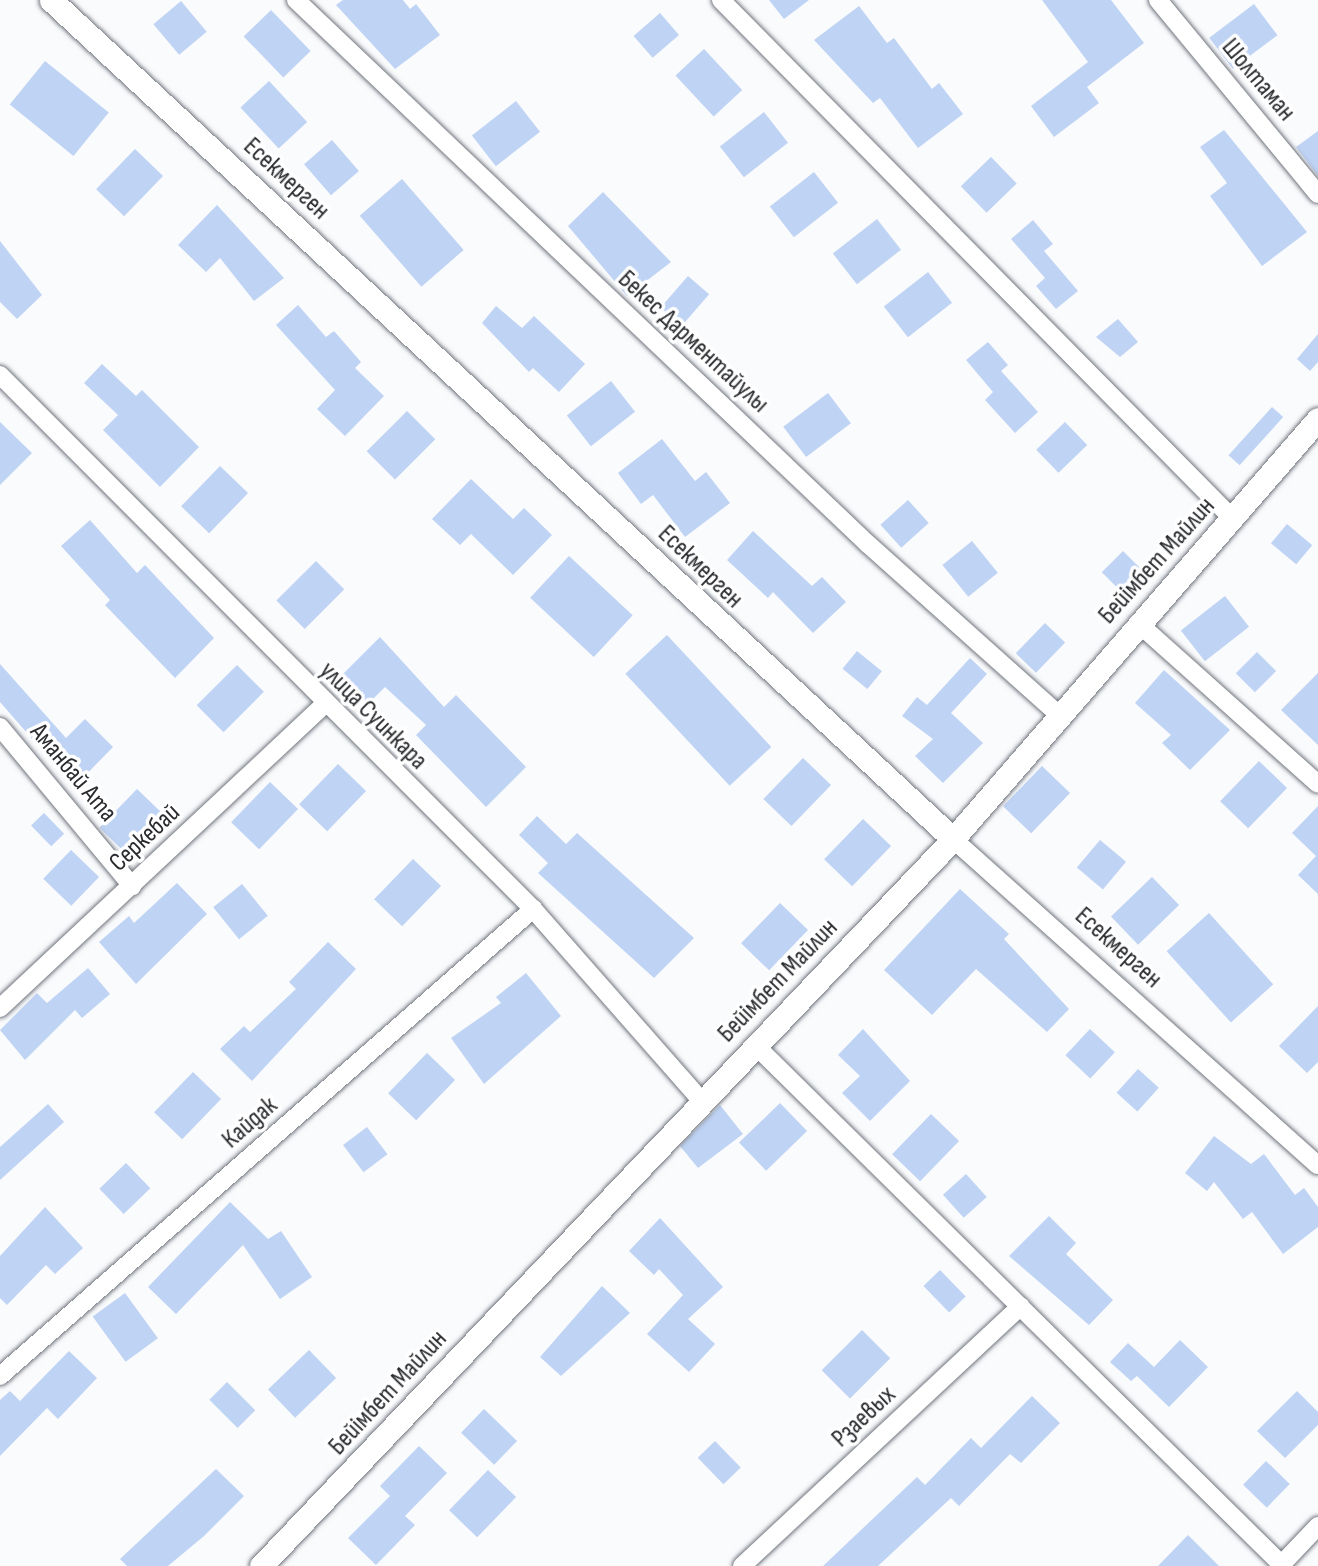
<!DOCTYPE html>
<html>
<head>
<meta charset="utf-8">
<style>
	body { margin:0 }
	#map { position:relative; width:1318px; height:1566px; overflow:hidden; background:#fafbfd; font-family:"Sofia Sans Condensed",sans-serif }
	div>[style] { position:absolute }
	.building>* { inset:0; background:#bfd3f4; transform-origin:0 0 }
	.roads { filter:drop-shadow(0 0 2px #70757d) drop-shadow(0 0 2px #70757d) }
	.minor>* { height:18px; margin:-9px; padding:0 9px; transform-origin:9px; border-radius:9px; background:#fff }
	.tertiary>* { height:23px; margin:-11.5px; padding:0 11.5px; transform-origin:11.5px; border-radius:11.5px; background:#fff }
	span { translate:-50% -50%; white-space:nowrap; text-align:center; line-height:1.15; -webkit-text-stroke:7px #fff; paint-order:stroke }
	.street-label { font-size:26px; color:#282a2d }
</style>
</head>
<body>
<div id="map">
	<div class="building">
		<i style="clip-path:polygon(343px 0,403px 0,410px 9px,416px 4px,440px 35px,395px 69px,336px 5px)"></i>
		<i style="clip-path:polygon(769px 0,809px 0,784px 19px)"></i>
		<i style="clip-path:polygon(1042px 0,1111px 0,1144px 43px,1087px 87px,1099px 103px,1054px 137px,1031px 106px,1088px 62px)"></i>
		<i style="left:181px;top:1px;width:40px;height:36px;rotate:50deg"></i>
		<i style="left:1254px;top:4px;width:39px;height:56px;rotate:53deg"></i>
		<i style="clip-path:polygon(859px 6px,887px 43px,894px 38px,932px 89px,939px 83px,963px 114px,918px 148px,880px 98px,873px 103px,814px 40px)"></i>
		<i style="left:271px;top:10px;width:57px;height:38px;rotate:46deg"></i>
		<i style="left:660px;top:13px;width:29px;height:35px;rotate:49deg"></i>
		<i style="left:704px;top:49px;width:56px;height:39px;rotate:47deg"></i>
		<i style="left:45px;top:61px;width:82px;height:56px;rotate:39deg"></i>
		<i style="left:269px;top:81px;width:56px;height:39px;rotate:47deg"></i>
		<i style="left:516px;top:101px;width:39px;height:56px;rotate:52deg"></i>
		<i style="left:764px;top:112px;width:39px;height:56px;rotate:52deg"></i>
		<i style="clip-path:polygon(1224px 130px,1307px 232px,1262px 266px,1210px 196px,1227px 183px,1200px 147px)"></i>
		<i style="clip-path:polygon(1318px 131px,1318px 176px,1296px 147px)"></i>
		<i style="left:332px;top:140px;width:41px;height:37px;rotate:49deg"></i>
		<i style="left:135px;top:149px;width:39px;height:56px;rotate:44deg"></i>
		<i style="left:991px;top:157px;width:37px;height:42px;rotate:46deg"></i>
		<i style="left:814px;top:172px;width:39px;height:56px;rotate:52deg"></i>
		<i style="left:402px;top:179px;width:94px;height:56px;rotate:49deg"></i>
		<i style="clip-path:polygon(603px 192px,671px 262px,627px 296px,568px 226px)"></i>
		<i style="clip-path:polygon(217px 205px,284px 278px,254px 301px,220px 258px,206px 272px,178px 245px)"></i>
		<i style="left:877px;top:219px;width:39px;height:56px;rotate:52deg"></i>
		<i style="clip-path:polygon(1033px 220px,1053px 244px,1044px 251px,1078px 291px,1056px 309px,1036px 286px,1045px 278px,1011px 239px)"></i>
		<i style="clip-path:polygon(0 241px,42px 295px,17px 319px,0 302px)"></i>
		<i style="left:928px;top:272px;width:39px;height:56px;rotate:52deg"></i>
		<i style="left:688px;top:276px;width:28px;height:42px;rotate:41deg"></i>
		<i style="clip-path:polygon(298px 305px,326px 337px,334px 331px,361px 362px,355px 368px,384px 396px,345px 436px,317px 409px,335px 390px,276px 325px)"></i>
		<i style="clip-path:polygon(496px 306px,522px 328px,534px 316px,585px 364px,559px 392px,533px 368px,529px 372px,482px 323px)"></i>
		<i style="clip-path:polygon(1118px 319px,1138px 342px,1120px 357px,1096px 337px)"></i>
		<i style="clip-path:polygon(1318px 334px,1318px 362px,1310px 371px,1297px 359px)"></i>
		<i style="clip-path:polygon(988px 342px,1008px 365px,1001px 371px,1038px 412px,1015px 433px,985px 400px,993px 392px,966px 360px)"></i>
		<i style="clip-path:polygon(102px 364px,136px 396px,142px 390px,199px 447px,160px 487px,103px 430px,118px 415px,84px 383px)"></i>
		<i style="left:611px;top:381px;width:39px;height:56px;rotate:52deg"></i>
		<i style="left:828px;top:393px;width:38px;height:56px;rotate:53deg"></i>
		<i style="left:1272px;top:407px;width:15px;height:65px;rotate:42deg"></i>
		<i style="left:407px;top:411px;width:40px;height:57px;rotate:45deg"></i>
		<i style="clip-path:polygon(0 422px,32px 453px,0 485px)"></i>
		<i style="left:1065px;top:422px;width:32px;height:40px;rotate:46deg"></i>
		<i style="clip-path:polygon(662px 439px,695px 481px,706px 472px,730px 503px,685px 537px,653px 495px,641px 504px,618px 473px)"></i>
		<i style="left:220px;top:466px;width:39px;height:56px;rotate:44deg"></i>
		<i style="clip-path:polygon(471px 479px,513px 519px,524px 508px,552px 535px,513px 575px,471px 534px,460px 545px,432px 519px)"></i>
		<i style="left:908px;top:500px;width:31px;height:37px;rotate:48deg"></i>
		<i style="clip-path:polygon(90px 520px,137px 573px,145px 565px,214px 638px,175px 678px,105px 605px,110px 600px,61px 546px)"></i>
		<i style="left:1287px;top:524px;width:33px;height:25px;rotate:40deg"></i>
		<i style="clip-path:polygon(753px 531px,812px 586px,822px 577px,846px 602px,813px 633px,773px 592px,768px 598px,727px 560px)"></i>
		<i style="left:972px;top:541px;width:41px;height:38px;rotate:51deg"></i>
		<i style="left:1123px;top:551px;width:28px;height:30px;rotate:45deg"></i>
		<i style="left:569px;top:556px;width:87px;height:57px;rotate:43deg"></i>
		<i style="left:316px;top:561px;width:40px;height:56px;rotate:45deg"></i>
		<i style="left:1225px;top:596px;width:39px;height:56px;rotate:52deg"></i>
		<i style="left:1045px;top:623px;width:28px;height:42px;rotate:44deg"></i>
		<i style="left:667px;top:635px;width:153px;height:57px;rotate:47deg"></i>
		<i style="clip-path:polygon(380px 637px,444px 707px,456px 695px,526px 767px,486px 807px,416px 735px,426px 725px,385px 687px,368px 704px,340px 677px)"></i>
		<i style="left:857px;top:651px;width:32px;height:23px;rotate:39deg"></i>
		<i style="left:1257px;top:652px;width:27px;height:30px;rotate:45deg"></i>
		<i style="clip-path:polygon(970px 658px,987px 674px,951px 713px,983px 743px,943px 783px,915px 756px,933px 739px,902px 716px,917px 697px,927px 705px)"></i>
		<i style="clip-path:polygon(0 664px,66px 738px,85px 719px,113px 747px,74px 787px,0 702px)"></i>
		<i style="left:237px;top:665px;width:38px;height:57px;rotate:45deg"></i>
		<i style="clip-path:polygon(1164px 670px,1230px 730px,1190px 770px,1162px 743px,1171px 735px,1135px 703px)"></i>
		<i style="clip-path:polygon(1318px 673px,1318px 745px,1281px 710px)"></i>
		<i style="left:803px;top:758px;width:39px;height:57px;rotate:44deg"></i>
		<i style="left:1259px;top:761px;width:39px;height:56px;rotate:44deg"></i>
		<i style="left:338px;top:764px;width:39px;height:56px;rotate:44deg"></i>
		<i style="left:1042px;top:766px;width:39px;height:56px;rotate:44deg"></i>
		<i style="left:270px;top:782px;width:39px;height:56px;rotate:44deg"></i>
		<i style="left:137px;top:789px;width:39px;height:54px;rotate:44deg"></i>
		<i style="clip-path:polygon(1318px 806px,1318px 894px,1298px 875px,1316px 856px,1292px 833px)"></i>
		<i style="left:44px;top:813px;width:29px;height:18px;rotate:46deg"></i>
		<i style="clip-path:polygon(537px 816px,566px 844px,577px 833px,694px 938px,654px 978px,538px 873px,548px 863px,519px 835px)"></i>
		<i style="left:863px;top:819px;width:39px;height:56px;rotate:44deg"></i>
		<i style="left:1100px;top:840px;width:34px;height:36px;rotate:40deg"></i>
		<i style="left:71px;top:850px;width:39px;height:40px;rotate:44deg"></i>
		<i style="left:413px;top:859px;width:39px;height:56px;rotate:44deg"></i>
		<i style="left:1152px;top:877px;width:39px;height:57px;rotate:46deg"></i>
		<i style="clip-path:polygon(177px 883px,207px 914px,136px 984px,99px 942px,129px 916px,134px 923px)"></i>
		<i style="left:242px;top:884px;width:41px;height:37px;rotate:51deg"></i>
		<i style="clip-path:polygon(960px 889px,1009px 934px,1004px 939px,1069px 1009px,1047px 1032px,976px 969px,932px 1015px,884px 970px)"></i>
		<i style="left:780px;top:903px;width:39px;height:56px;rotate:44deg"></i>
		<i style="left:1209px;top:913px;width:96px;height:57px;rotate:48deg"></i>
		<i style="clip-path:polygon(328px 942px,356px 969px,252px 1081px,220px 1049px,244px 1026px,250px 1032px,296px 989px,289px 982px)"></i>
		<i style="clip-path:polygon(88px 968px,110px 994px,82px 1018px,75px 1010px,25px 1060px,0 1030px,37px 993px,47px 1003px)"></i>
		<i style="clip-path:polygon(526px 973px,561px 1016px,484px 1084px,451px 1038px,501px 1003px,496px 997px)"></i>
		<i style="clip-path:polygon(1318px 1006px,1318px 1062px,1307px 1073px,1279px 1046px)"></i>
		<i style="clip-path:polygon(863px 1029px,910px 1081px,870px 1121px,842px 1093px,860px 1076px,838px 1055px)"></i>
		<i style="left:1090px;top:1029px;width:34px;height:36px;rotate:43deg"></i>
		<i style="left:427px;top:1053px;width:39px;height:56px;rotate:44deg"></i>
		<i style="left:1138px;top:1069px;width:28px;height:32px;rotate:42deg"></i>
		<i style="left:193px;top:1072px;width:39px;height:56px;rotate:44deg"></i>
		<i style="left:780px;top:1103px;width:39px;height:57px;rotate:46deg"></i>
		<i style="clip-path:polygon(48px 1104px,64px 1122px,0 1180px,0 1147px)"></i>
		<i style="clip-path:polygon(720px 1105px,743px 1134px,698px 1168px,680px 1146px)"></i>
		<i style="left:931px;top:1114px;width:39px;height:56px;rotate:44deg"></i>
		<i style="left:367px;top:1127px;width:34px;height:30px;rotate:53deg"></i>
		<i style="clip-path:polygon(1214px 1136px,1251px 1164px,1264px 1154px,1295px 1195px,1304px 1188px,1318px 1207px,1318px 1227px,1283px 1254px,1252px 1212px,1243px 1219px,1214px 1182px,1207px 1191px,1185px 1173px)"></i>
		<i style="left:126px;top:1163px;width:35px;height:37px;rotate:46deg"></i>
		<i style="left:966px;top:1174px;width:31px;height:31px;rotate:48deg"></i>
		<i style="clip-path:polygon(230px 1202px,268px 1239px,281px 1231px,312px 1277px,280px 1299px,243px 1245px,176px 1314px,148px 1287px)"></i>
		<i style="clip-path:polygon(45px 1207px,83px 1248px,55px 1274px,46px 1265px,7px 1305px,0 1298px,0 1256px)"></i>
		<i style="clip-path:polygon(1049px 1216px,1076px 1243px,1066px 1254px,1113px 1300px,1089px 1325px,1009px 1256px)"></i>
		<i style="clip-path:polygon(660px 1218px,723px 1287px,688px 1319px,715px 1344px,689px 1372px,647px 1334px,683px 1295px,659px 1269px,654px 1275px,629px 1251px)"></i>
		<i style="left:940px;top:1270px;width:37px;height:23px;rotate:46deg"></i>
		<i style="clip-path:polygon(602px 1286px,630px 1313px,561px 1376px,540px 1357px)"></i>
		<i style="left:125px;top:1293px;width:56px;height:40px;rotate:54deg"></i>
		<i style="left:862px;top:1330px;width:40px;height:57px;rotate:45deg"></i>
		<i style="clip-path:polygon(1180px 1340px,1208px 1367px,1169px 1407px,1137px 1376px,1131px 1381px,1110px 1362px,1128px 1343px,1154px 1367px)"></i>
		<i style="left:309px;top:1350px;width:39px;height:57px;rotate:46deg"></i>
		<i style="clip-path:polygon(69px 1351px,97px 1378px,58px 1419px,47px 1408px,0 1456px,0 1400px,10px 1391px,20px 1401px)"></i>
		<i style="left:227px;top:1382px;width:40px;height:25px;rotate:45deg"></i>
		<i style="clip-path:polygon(1297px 1391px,1318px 1412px,1318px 1425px,1285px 1458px,1257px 1431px)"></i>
		<i style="clip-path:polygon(1032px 1396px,1060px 1423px,1021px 1463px,1010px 1454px,959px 1506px,951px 1498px,878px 1566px,823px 1566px,917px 1477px,925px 1485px,971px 1438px,981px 1448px)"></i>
		<i style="left:484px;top:1409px;width:46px;height:33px;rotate:44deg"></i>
		<i style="left:715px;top:1441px;width:37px;height:24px;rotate:46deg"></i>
		<i style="clip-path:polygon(419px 1446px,447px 1473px,405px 1516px,415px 1525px,376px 1565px,348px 1538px,390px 1496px,380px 1486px)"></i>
		<i style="left:1266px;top:1461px;width:33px;height:33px;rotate:44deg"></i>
		<i style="clip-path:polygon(216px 1469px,244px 1496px,204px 1536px,168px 1566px,127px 1566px,120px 1559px)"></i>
		<i style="left:488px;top:1470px;width:39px;height:56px;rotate:44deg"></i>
		<i style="clip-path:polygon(1188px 1535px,1219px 1566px,1158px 1566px)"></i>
	</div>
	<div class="roads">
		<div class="minor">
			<i style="left:296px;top:0;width:791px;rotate:43.57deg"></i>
			<i style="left:869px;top:545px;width:256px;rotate:41.8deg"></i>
			<i style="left:721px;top:0;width:729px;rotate:45.39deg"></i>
			<i style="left:1158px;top:0;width:251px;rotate:50.5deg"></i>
			<i style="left:0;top:375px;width:754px;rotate:45.05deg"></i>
			<i style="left:533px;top:909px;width:254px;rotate:48.7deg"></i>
			<i style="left:1138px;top:623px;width:241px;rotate:41.8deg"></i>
			<i style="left:0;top:727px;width:207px;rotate:50.3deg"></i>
			<i style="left:953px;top:839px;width:489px;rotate:41.8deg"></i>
			<i style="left:0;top:1008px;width:444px;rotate:-43.1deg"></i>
			<i style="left:755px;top:1045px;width:742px;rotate:44.62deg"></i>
			<i style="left:0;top:1376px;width:709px;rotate:-41.22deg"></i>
			<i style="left:742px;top:1566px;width:381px;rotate:-43deg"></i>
			<i style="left:1280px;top:1566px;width:55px;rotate:-46.5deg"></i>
		</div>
		<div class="tertiary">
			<i style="left:51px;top:0;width:1232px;rotate:42.93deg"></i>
			<i style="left:261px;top:1566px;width:1004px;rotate:-46.41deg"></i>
			<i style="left:953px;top:839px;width:556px;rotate:-49.01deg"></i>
		</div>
	</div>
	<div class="street-label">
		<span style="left:1258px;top:80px;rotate:50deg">Шолтаман</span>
		<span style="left:286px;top:179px;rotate:43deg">Eсекмерген</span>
		<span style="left:693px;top:342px;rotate:43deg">Бекес Дарментайулы</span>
		<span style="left:1157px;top:561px;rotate:-48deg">Бейімбет Майлин</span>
		<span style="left:700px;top:567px;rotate:44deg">Eсекмерген</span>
		<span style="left:373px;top:716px;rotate:45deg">улица Суинкара</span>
		<span style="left:73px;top:773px;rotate:50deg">Аманбай Ата</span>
		<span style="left:145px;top:838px;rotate:-43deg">Серкебай</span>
		<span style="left:1118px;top:948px;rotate:42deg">Eсекмерген</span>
		<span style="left:778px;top:981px;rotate:-46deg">Бейімбет Майлин</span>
		<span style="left:250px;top:1123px;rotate:-41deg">Кайдак</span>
		<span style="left:388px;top:1393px;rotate:-47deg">Бейімбет Майлин</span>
		<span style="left:864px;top:1417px;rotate:-43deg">Рзаевых</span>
	</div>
</div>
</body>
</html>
